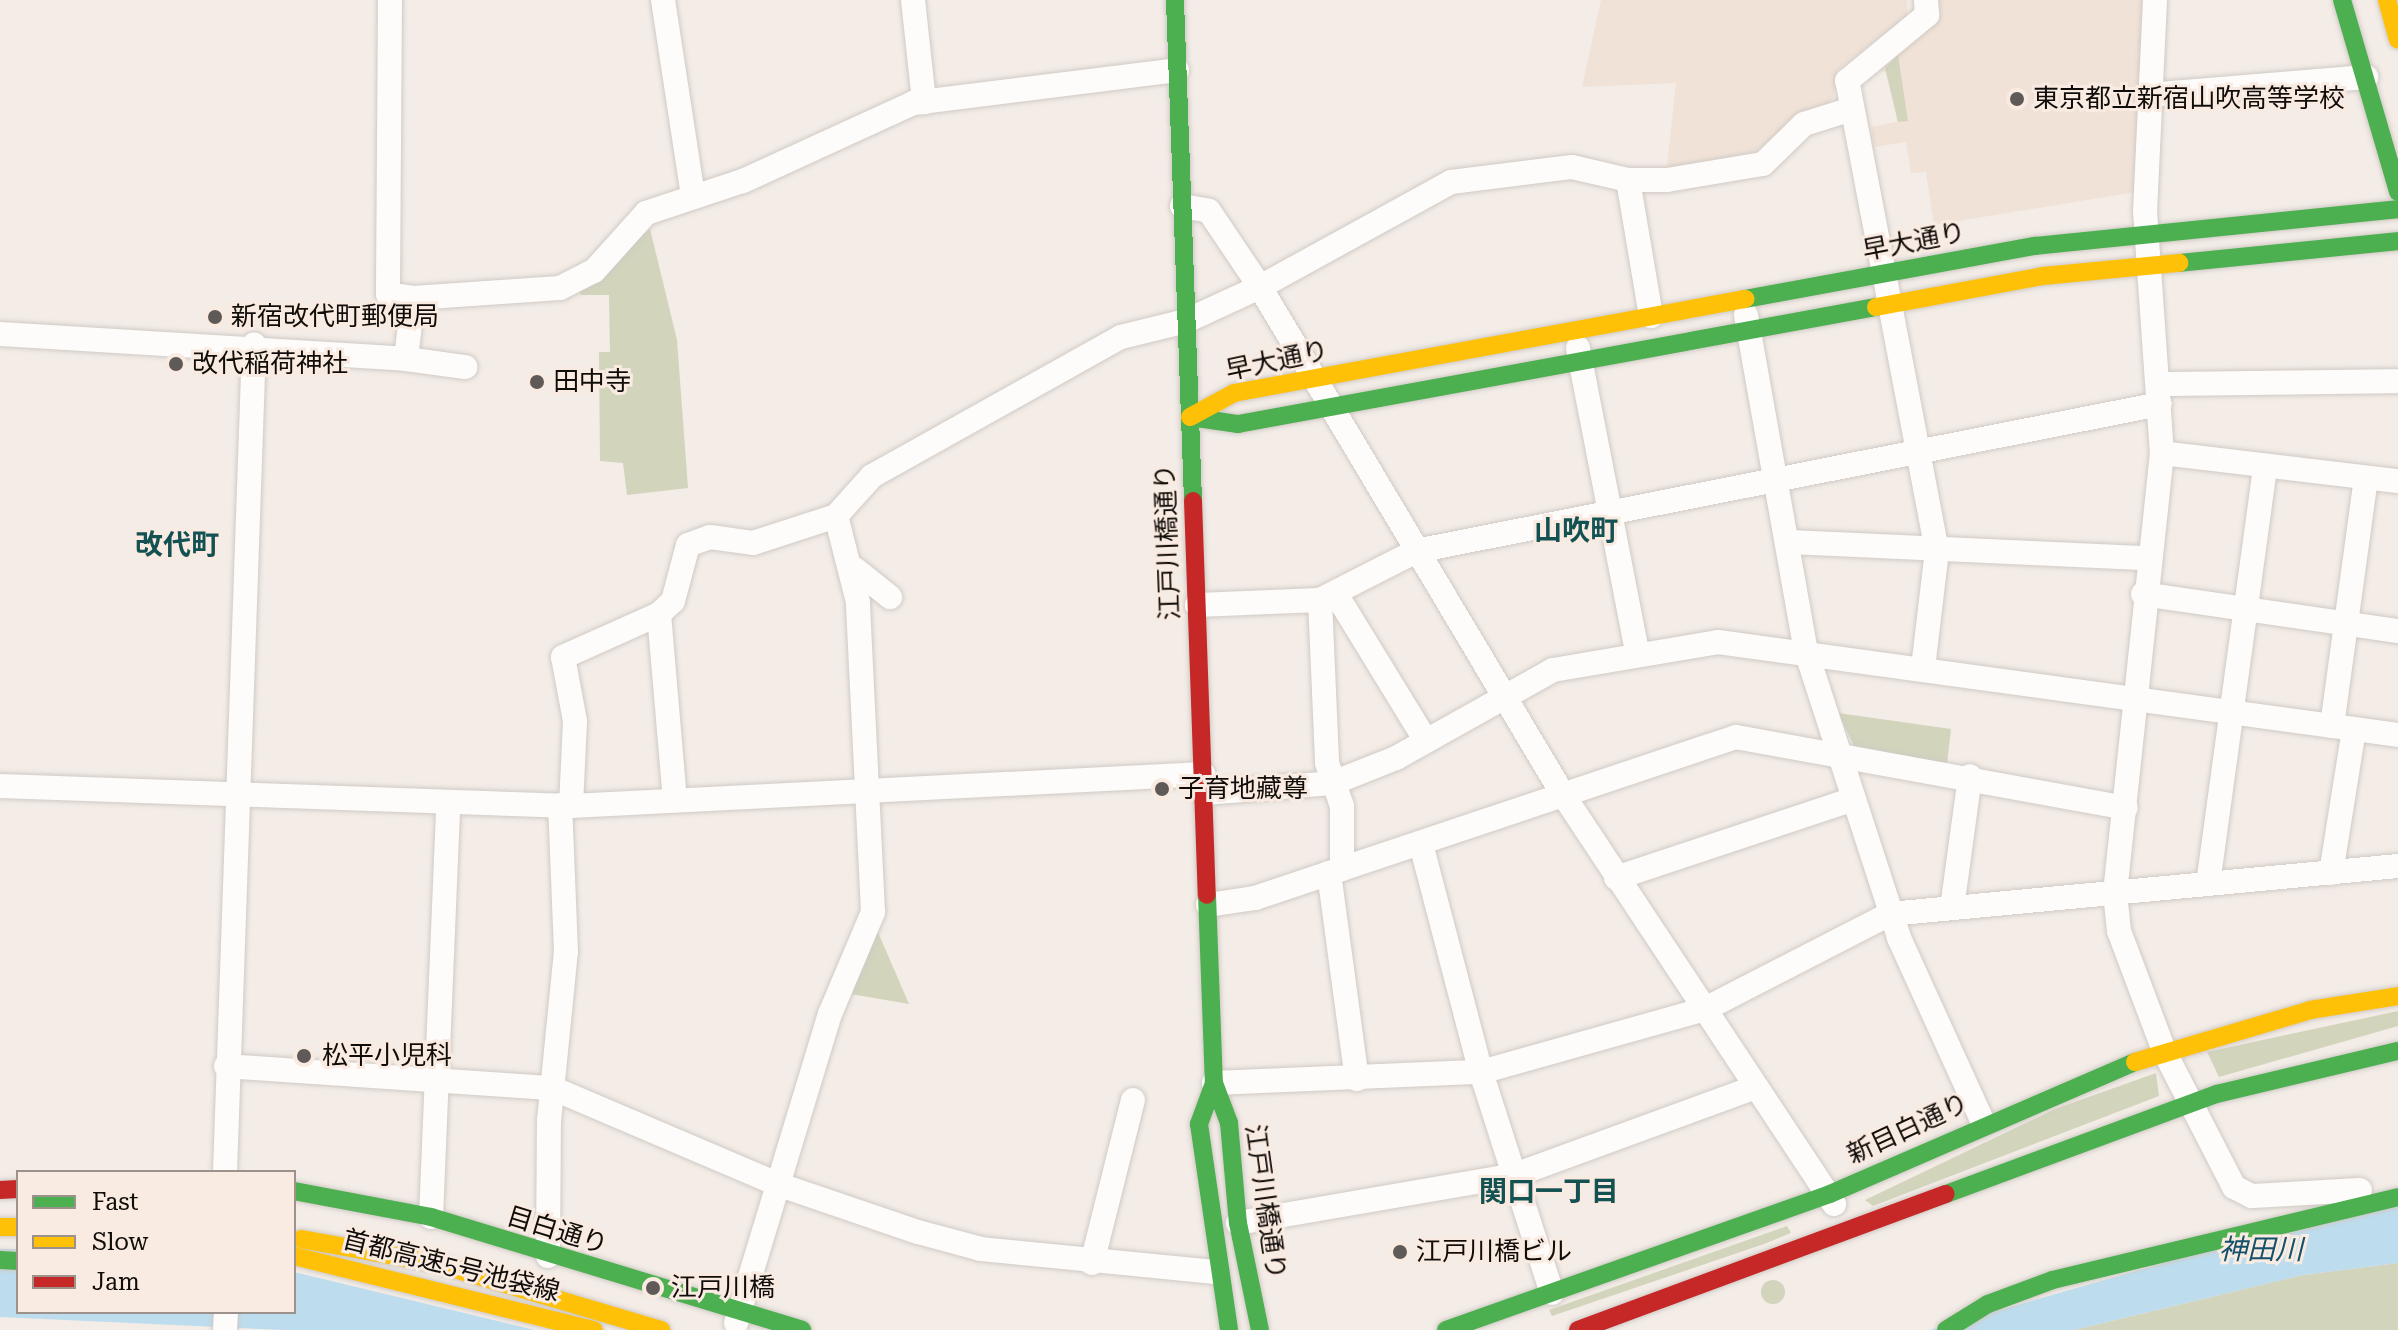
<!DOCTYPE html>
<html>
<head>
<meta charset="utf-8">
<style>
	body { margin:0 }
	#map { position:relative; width:2398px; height:1330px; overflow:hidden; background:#f3ece7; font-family:"Roboto Serif","Noto Sans JP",serif }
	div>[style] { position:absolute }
	.built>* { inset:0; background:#f0e2d7 }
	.green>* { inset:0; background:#d2d4bc }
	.round { border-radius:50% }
	.water>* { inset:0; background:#bdddee }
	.roads { filter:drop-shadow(0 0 2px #d0cac5) drop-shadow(0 0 2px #d0cac5) }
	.street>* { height:24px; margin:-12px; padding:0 12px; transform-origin:12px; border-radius:12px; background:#fdfcfb }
	.fast>* { height:18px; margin:-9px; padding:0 9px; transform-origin:9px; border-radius:9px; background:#4caf50 }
	.slow>* { height:18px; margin:-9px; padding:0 9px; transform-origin:9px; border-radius:9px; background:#ffc107 }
	.jam>* { height:18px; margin:-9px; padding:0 9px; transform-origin:9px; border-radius:9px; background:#c62828 }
	.dots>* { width:22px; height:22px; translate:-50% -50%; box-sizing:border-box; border:4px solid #f9ebe1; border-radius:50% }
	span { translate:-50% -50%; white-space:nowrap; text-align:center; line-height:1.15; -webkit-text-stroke:6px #f9ebe1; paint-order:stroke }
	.poi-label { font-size:26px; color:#100c09 }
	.left { translate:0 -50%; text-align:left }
	.street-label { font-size:26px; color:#100c09 }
	.neighbourhood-label { font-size:28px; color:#135152; font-weight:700 }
	.water-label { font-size:28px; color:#14516b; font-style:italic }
	.legend { position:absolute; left:16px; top:1170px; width:280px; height:144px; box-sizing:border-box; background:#f9ebe1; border:2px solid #9c928b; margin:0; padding:10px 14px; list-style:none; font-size:24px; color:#100c09 }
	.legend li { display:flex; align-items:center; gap:16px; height:40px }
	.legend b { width:40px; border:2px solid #9c928b }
</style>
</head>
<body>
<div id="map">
	<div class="built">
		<i style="clip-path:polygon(1601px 0,1907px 0,1907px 16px,1837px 70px,1833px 99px,1745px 158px,1666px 176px,1676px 83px,1582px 87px)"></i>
		<i style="clip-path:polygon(1939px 0,2145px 0,2135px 192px,1934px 225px,1926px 172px,1911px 173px,1906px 142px,1874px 147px,1871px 127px,1897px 122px,1891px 74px,1877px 69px,1940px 14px)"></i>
	</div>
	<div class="green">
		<i style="clip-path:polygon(1898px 55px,1908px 121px,1898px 122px,1885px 68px)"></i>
		<i style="clip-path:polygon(650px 229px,677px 340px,688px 488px,627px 495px,623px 463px,600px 461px,599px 352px,610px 352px,609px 295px,581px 295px,578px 288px)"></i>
		<i style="clip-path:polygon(1838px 713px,1951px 729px,1947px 763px,1856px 750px)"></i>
		<i style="clip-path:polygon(877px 930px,909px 1004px,845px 993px)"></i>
		<i style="clip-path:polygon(2398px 1011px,2398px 1026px,2219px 1077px,2207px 1052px)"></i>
		<i style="clip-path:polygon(2156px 1073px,2159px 1096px,1873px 1206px,1865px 1200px,2055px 1109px)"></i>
		<i style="clip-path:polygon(1787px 1226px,1791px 1233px,1764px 1244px,1552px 1316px,1549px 1310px)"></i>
		<i style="clip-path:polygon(2398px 1263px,2398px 1330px,2074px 1330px,2303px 1275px)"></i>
		<i class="round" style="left:1761px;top:1280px;width:24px;height:24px"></i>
	</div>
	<div class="water">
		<i style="clip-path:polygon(2398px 1196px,2398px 1263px,2303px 1275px,2074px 1330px,1930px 1330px)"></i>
		<i style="clip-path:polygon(0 1249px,18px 1249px,18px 1312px,294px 1312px,294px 1272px,535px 1330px,283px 1330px,0 1317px)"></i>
	</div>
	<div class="roads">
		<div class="street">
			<i style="left:390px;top:0;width:294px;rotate:90.4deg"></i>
			<i style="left:388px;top:294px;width:25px;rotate:9deg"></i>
			<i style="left:663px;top:0;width:199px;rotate:81.3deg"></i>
			<i style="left:913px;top:0;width:103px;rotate:83.8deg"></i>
			<i style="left:2155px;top:0;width:211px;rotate:92.7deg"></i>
			<i style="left:2145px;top:211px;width:243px;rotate:86deg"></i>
			<i style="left:2162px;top:453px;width:443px;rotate:96.1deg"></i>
			<i style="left:2115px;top:893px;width:38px;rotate:84deg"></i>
			<i style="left:2119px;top:931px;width:128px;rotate:69.4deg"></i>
			<i style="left:2164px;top:1051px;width:153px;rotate:62.8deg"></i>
			<i style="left:2234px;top:1187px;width:20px;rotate:27deg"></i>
			<i style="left:2252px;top:1196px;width:108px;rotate:-3.2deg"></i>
			<i style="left:2148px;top:95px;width:219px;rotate:-4.7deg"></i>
			<i style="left:1628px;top:180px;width:138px;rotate:80.4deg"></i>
			<i style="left:1182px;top:206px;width:27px;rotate:10deg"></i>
			<i style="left:1209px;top:211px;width:92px;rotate:56.1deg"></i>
			<i style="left:1260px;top:287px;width:218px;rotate:-28.8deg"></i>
			<i style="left:1451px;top:182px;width:122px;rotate:-7.1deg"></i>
			<i style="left:1572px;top:167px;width:57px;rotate:13.1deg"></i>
			<i style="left:1628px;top:180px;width:39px"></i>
			<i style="left:1667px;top:180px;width:97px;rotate:-9.5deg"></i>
			<i style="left:1763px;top:164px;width:57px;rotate:-44.3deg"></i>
			<i style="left:1804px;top:124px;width:50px;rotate:-17.4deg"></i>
			<i style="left:1746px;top:315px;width:341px;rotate:79.9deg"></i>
			<i style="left:1806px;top:651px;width:302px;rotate:72deg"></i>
			<i style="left:1899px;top:938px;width:202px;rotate:65.5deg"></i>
			<i style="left:0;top:334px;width:407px;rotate:3.5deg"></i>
			<i style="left:406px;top:359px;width:61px;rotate:-83.5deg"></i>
			<i style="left:413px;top:298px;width:147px;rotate:-3.9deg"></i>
			<i style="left:560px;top:288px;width:38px;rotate:-27deg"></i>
			<i style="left:594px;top:271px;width:78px;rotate:-48.1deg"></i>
			<i style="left:646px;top:213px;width:102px;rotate:-18.3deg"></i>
			<i style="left:743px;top:181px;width:187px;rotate:-24.6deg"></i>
			<i style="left:913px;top:103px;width:266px;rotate:-7.1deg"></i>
			<i style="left:1578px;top:348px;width:310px;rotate:79deg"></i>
			<i style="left:406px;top:359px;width:60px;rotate:7.7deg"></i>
			<i style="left:2162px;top:384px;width:236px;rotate:-0.7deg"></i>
			<i style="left:2162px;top:453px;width:238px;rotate:6.8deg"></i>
			<i style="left:1791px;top:542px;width:355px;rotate:2.6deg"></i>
			<i style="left:855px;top:569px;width:45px;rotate:38.7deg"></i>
			<i style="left:1336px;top:594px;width:172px;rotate:58.5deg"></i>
			<i style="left:2143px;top:594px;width:258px;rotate:8.3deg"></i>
			<i style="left:1320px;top:600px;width:163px;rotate:87.5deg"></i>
			<i style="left:1327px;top:763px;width:46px;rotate:70.8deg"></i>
			<i style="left:1342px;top:806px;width:63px;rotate:90deg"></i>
			<i style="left:1197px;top:605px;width:123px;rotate:-2.3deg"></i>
			<i style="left:1320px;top:600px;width:108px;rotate:-27deg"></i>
			<i style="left:1416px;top:551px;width:758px;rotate:-11.18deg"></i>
			<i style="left:659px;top:614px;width:187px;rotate:85.1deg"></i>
			<i style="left:1923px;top:668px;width:118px;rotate:-83.2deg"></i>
			<i style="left:1937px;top:551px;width:479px;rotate:-100.8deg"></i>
			<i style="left:1847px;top:81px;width:104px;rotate:-39.5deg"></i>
			<i style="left:1927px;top:15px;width:15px;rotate:-94deg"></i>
			<i style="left:2332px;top:726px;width:249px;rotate:-82.2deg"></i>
			<i style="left:0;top:786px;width:571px;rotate:2.01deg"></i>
			<i style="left:571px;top:806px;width:633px;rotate:-2.9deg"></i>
			<i style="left:1204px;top:793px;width:129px;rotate:-4.4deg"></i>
			<i style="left:1333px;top:783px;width:68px;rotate:-21.6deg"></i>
			<i style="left:1396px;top:758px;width:180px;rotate:-29.3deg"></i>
			<i style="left:1553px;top:670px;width:167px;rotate:-9.6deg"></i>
			<i style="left:1718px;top:642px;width:686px;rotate:7.79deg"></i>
			<i style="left:571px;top:806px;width:85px;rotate:-87.3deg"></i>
			<i style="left:575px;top:721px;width:65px;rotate:-100.6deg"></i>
			<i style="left:563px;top:657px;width:105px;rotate:-24.1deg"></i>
			<i style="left:659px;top:614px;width:19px;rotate:-43deg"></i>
			<i style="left:673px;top:601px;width:58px;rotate:-75deg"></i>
			<i style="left:688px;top:545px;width:23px;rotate:-20deg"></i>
			<i style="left:710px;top:537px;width:43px;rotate:7.9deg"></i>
			<i style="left:753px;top:543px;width:87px;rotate:-18deg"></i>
			<i style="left:836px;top:516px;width:54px;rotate:-48deg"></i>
			<i style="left:872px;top:476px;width:285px;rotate:-29.2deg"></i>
			<i style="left:1121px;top:337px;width:67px;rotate:-13.8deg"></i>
			<i style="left:1186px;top:321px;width:81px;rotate:-24.7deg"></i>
			<i style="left:1260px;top:287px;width:589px;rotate:59.17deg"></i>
			<i style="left:1562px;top:793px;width:493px;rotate:56.5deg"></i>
			<i style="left:1421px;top:844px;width:236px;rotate:75.3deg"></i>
			<i style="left:1481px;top:1072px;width:232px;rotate:72.2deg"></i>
			<i style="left:1329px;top:873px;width:208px;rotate:82.3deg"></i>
			<i style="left:2331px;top:873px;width:146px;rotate:-80.9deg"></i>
			<i style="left:1616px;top:878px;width:247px;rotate:-18.4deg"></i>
			<i style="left:2208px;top:884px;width:422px;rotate:-82.2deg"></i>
			<i style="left:1208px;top:905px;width:48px;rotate:-8.5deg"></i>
			<i style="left:1255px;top:898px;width:507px;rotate:-18.51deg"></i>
			<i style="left:1736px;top:737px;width:396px;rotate:10.3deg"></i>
			<i style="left:1952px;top:908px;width:133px;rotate:-82.2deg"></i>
			<i style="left:226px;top:1066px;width:327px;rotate:3.9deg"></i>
			<i style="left:552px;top:1088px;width:245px;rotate:23.1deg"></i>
			<i style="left:777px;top:1184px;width:149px;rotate:18.8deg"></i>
			<i style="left:918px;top:1232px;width:65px;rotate:15.1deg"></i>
			<i style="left:981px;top:1249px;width:236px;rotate:5.6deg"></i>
			<i style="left:1214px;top:1083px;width:267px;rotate:-2.4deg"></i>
			<i style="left:1481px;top:1072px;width:233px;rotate:-15.7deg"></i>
			<i style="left:1705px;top:1009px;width:208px;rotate:-27.2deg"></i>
			<i style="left:1890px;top:914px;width:510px;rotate:-5.4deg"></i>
			<i style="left:225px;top:1172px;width:828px;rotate:-87.99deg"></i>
			<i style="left:431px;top:1217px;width:413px;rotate:-87.6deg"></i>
			<i style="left:1238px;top:1223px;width:281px;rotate:-9.8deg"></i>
			<i style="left:1515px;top:1175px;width:256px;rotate:-20.1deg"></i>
			<i style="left:548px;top:1256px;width:135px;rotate:-89.6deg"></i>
			<i style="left:549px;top:1121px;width:170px;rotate:-84.3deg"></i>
			<i style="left:566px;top:952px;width:147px;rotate:-92.3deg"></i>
			<i style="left:1092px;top:1263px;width:168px;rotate:-75.9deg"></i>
			<i style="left:736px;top:1323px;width:323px;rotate:-73.1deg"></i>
			<i style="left:830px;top:1014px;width:111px;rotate:-67.1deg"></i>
			<i style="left:873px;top:912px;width:310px;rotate:-92.8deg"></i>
			<i style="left:858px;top:602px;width:89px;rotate:-104.3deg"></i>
			<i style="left:225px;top:1330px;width:18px;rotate:-87deg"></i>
		</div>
		<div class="fast">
			<i style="left:1175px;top:0;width:501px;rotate:87.94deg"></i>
			<i style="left:2342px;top:0;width:200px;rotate:73.7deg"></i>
			<i style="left:2179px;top:263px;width:220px;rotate:-5.7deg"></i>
			<i style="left:1745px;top:299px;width:295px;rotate:-10.4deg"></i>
			<i style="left:2035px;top:246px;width:365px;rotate:-5.8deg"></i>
			<i style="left:1190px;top:417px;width:49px;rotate:8.3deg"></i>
			<i style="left:1238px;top:424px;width:649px;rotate:-10.39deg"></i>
			<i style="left:1207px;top:895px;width:188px;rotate:87.9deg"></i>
			<i style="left:1214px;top:1083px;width:43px;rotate:69.4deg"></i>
			<i style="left:1229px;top:1123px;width:100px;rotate:84.9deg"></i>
			<i style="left:1238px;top:1223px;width:109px;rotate:78.4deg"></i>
			<i style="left:1214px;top:1083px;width:44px;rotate:110.1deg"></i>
			<i style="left:1199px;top:1124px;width:208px;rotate:81.7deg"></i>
			<i style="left:294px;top:1191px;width:139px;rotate:10.7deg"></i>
			<i style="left:431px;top:1217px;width:388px;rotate:16.9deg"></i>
			<i style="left:1946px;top:1194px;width:289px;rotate:-20.3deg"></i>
			<i style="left:2217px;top:1094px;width:186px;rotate:-13.4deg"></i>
			<i style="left:0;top:1260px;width:18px;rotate:3deg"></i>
			<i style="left:1446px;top:1330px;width:407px;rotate:-19.5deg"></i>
			<i style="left:1830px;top:1194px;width:332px;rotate:-23.4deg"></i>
			<i style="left:1946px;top:1330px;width:49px;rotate:-31.8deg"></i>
			<i style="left:1988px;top:1304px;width:69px;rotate:-20.3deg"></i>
			<i style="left:2053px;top:1280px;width:355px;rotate:-13.5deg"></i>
		</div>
		<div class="slow">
			<i style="left:2387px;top:0;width:41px;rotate:74.6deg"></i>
			<i style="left:1876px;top:307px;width:170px;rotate:-10.5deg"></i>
			<i style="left:2043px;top:276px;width:137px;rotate:-5.5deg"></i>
			<i style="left:1190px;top:417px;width:50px;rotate:-28.6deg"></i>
			<i style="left:1234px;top:393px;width:520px;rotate:-10.42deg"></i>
			<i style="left:2135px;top:1062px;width:183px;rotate:-16.5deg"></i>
			<i style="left:2310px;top:1010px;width:89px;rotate:-9deg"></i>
			<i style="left:0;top:1227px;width:18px"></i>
			<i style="left:301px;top:1239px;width:139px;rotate:10.3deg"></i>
			<i style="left:438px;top:1264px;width:233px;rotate:16.5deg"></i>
			<i style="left:294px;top:1256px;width:309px;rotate:13.9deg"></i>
		</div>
		<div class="jam">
			<i style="left:1193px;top:501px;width:394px;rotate:88deg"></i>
			<i style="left:0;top:1190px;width:18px;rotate:-3deg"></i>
			<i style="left:1578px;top:1330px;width:392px;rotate:-20.3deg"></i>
		</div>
	</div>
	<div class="dots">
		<i style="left:2017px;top:99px;background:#5f5a57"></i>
		<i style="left:215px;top:317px;background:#5f5a57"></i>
		<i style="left:176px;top:364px;background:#5f5a57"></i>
		<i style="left:537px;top:382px;background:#5f5a57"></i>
		<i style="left:1162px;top:789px;background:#5f5a57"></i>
		<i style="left:304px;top:1056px;background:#5f5a57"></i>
		<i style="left:1400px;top:1252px;background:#5f5a57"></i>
		<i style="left:653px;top:1288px;background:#5f5a57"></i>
	</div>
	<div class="poi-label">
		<span class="left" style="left:2033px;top:99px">東京都立新宿山吹高等学校</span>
		<span class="left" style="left:231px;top:317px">新宿改代町郵便局</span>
		<span class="left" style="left:192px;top:364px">改代稲荷神社</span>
		<span class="left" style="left:553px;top:382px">田中寺</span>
		<span class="left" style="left:1178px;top:789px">子育地藏尊</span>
		<span class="left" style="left:322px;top:1056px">松平小児科</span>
		<span class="left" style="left:1416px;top:1252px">江戸川橋ビル</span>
		<span class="left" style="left:671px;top:1288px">江戸川橋</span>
	</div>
	<div class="street-label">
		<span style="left:1914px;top:242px;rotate:-11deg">早大通り</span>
		<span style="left:1277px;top:361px;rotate:-12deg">早大通り</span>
		<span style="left:1168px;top:542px;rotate:-92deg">江戸川橋通り</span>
		<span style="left:1908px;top:1129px;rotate:-25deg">新目白通り</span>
		<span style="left:1265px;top:1202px;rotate:82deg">江戸川橋通り</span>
		<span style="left:557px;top:1231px;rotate:17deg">目白通り</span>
		<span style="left:451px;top:1266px;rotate:14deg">首都高速5号池袋線</span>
	</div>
	<div class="neighbourhood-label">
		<span style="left:1576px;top:531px">山吹町</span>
		<span style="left:177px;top:545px">改代町</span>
		<span style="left:1549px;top:1192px">関口一丁目</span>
	</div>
	<div class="water-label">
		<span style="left:2261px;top:1250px">神田川</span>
	</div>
	<ul class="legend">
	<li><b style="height:10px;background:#4caf50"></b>Fast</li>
	<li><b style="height:10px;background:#ffc107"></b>Slow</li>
	<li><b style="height:10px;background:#c62828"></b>Jam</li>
	</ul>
</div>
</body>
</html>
